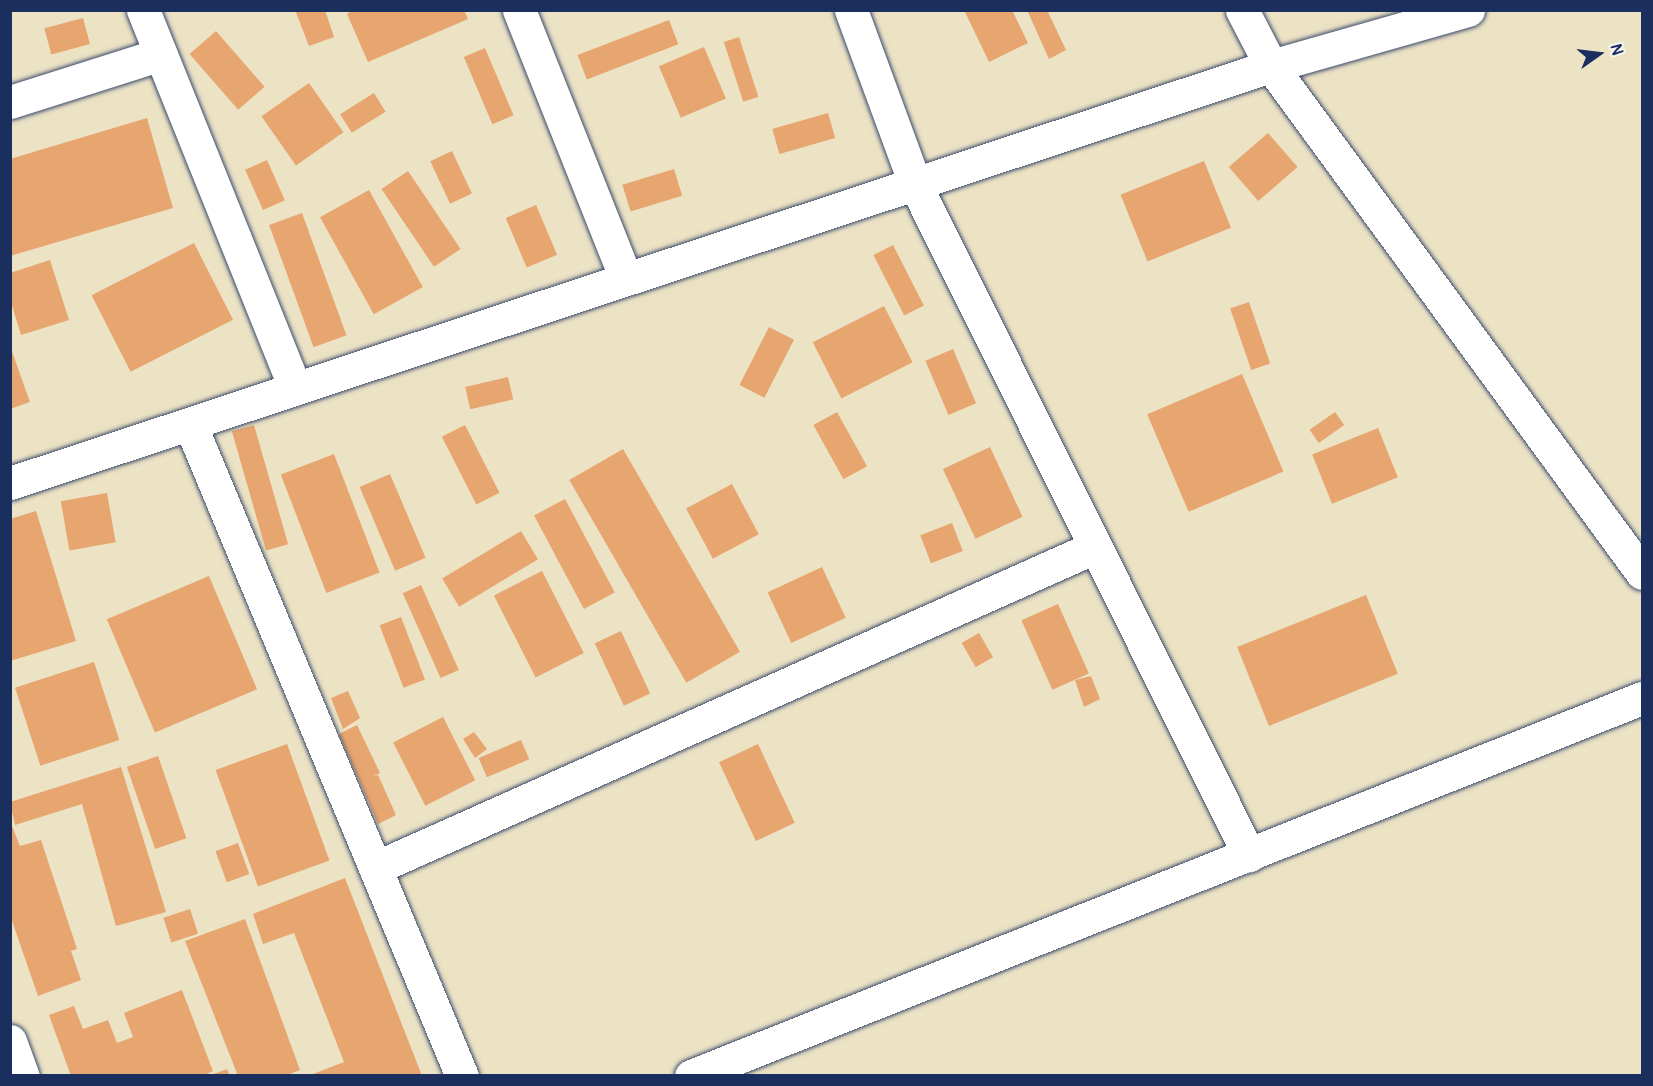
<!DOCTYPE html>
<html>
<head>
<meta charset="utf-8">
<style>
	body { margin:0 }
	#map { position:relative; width:1653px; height:1086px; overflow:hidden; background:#ece3c5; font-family:Pangolin,sans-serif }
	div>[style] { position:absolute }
	.building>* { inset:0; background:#e7a570; transform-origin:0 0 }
	.roads { filter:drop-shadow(0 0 2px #3a4a6d) drop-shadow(0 0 2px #3a4a6d) }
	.street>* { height:33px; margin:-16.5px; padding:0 16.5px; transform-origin:16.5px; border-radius:16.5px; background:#fff }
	span { translate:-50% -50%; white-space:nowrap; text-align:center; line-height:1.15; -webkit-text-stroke:4.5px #f6f6f2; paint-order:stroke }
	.frame { position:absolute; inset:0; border:12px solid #1b2f5e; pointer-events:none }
	.north { position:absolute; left:1569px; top:24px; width:60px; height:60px; -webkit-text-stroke:4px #f6f6f2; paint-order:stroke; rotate:76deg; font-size:16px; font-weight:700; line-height:24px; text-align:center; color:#1b2f5e }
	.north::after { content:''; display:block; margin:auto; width:21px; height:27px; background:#1b2f5e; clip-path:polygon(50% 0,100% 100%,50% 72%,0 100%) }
</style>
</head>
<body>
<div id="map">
	<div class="building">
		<i style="clip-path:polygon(295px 10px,325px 10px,334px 37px,309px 46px)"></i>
		<i style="clip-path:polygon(354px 10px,464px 10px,468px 19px,368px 62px,347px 14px)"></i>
		<i style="clip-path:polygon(964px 10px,1012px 10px,1028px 43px,989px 62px)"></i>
		<i style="clip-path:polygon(1027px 10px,1047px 10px,1066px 50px,1049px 59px)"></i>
		<i style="left:83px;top:18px;width:27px;height:40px;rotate:75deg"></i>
		<i style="left:669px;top:20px;width:26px;height:98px;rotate:69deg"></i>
		<i style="left:216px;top:31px;width:74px;height:35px;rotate:49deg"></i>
		<i style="left:739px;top:37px;width:63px;height:16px;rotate:72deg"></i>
		<i style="left:704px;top:47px;width:56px;height:49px;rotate:67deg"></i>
		<i style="left:485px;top:48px;width:73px;height:23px;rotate:67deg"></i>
		<i style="left:309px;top:83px;width:60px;height:58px;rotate:55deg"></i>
		<i style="left:374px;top:93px;width:22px;height:40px;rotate:58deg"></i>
		<i style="left:828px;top:113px;width:26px;height:58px;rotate:74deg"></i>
		<i style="clip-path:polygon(147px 118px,173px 208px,10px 256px,10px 159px)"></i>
		<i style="left:1268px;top:133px;width:45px;height:52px;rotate:49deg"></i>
		<i style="left:452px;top:151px;width:47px;height:24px;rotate:65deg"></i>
		<i style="left:267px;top:160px;width:44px;height:24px;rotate:66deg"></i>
		<i style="left:1204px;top:161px;width:72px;height:90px;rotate:68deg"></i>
		<i style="left:674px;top:169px;width:28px;height:54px;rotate:73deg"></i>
		<i style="left:408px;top:171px;width:94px;height:32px;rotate:56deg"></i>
		<i style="left:369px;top:190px;width:111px;height:56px;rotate:61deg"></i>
		<i style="left:536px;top:205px;width:54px;height:33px;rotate:67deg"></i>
		<i style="left:302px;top:213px;width:130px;height:35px;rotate:70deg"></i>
		<i style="left:194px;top:243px;width:86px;height:115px;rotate:63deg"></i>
		<i style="left:893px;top:245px;width:68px;height:22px;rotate:63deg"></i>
		<i style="clip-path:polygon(50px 260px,69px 320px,21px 335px,10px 299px,10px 273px)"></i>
		<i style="left:1249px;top:302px;width:65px;height:20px;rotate:71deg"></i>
		<i style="left:884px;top:306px;width:63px;height:80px;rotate:63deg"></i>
		<i style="left:769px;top:327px;width:28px;height:65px;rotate:27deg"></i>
		<i style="clip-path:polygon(10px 346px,30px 402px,10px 409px)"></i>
		<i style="left:953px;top:349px;width:59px;height:30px;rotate:67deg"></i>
		<i style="left:1242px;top:374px;width:106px;height:103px;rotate:67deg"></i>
		<i style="left:508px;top:377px;width:23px;height:44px;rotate:77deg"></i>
		<i style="left:837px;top:412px;width:62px;height:27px;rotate:61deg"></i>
		<i style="left:1335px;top:412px;width:16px;height:31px;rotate:55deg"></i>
		<i style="left:254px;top:425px;width:124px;height:23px;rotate:74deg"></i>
		<i style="left:465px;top:425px;width:76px;height:26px;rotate:63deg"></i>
		<i style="left:1378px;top:428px;width:53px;height:71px;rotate:68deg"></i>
		<i style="left:990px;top:447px;width:77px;height:52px;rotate:65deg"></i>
		<i style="left:623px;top:449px;width:234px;height:62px;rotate:60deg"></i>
		<i style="left:334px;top:454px;width:127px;height:57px;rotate:69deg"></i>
		<i style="left:390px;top:474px;width:91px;height:33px;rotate:67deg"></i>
		<i style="left:732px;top:484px;width:57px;height:52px;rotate:62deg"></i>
		<i style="left:107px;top:493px;width:50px;height:47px;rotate:80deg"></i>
		<i style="left:565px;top:499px;width:106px;height:35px;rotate:62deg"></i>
		<i style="clip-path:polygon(36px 511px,76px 641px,10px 661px,10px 519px)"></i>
		<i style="left:952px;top:523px;width:30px;height:34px;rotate:69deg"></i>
		<i style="left:521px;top:531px;width:33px;height:92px;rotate:59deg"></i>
		<i style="left:822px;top:567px;width:56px;height:60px;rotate:65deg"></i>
		<i style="left:542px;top:571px;width:92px;height:54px;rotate:63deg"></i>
		<i style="left:209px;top:576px;width:123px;height:111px;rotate:67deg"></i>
		<i style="left:421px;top:585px;width:93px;height:20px;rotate:66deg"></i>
		<i style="left:1366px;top:595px;width:85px;height:139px;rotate:68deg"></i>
		<i style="left:1058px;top:604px;width:76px;height:40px;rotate:66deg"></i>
		<i style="left:401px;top:617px;width:67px;height:23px;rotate:69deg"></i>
		<i style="left:621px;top:631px;width:69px;height:29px;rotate:65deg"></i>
		<i style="left:979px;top:633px;width:28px;height:20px;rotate:60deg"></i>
		<i style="left:94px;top:662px;width:82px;height:83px;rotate:72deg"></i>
		<i style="clip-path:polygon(1091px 676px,1100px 699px,1084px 707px,1075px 680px)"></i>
		<i style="clip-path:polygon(348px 691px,360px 718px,343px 729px,331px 698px)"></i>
		<i style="left:443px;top:717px;width:71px;height:56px;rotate:63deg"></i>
		<i style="clip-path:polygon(357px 725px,380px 773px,372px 777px,378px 775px,396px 815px,378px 824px,339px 734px)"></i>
		<i style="clip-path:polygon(474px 732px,487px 749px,475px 758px,463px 739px)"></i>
		<i style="left:521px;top:740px;width:21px;height:46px;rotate:67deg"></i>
		<i style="left:287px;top:744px;width:124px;height:76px;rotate:70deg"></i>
		<i style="left:758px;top:744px;width:87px;height:43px;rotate:65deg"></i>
		<i style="left:158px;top:756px;width:87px;height:33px;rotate:71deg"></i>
		<i style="clip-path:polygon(121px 767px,166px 912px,116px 926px,82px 804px,15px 825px,10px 802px)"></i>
		<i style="clip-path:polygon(10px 821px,20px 846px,41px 840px,77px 949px,71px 951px,81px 980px,38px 996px,10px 915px)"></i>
		<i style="left:238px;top:843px;width:33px;height:24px;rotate:70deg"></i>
		<i style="clip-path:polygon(345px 878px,422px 1076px,308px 1076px,344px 1062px,294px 933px,263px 944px,253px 914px)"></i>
		<i style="left:190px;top:909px;width:26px;height:28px;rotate:72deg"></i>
		<i style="clip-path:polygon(245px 919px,300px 1070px,285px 1076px,238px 1076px,185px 941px)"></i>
		<i style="clip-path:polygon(182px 990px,213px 1071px,203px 1076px,71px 1076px,49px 1015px,74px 1006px,83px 1029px,108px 1020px,117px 1043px,133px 1037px,124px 1013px)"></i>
		<i style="clip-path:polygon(227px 1069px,230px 1076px,211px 1076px,211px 1075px)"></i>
	</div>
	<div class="roads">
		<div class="street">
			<i style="left:143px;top:10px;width:408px;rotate:68.1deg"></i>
			<i style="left:519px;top:10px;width:289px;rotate:68.3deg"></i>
			<i style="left:851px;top:10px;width:185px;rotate:69.8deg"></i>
			<i style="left:915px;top:184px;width:750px;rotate:63.54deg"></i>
			<i style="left:1242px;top:10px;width:63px;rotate:62.6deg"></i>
			<i style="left:1271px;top:66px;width:628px;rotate:53.8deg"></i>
			<i style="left:10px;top:102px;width:158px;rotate:-17.6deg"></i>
			<i style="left:190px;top:424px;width:706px;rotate:67.36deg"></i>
			<i style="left:10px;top:483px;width:1328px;rotate:-18.3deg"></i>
			<i style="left:1271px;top:66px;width:205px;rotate:-15.9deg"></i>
			<i style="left:375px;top:868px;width:788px;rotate:-24.03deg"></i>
			<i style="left:10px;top:1041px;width:37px;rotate:70deg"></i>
			<i style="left:691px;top:1076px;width:1023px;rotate:-21.68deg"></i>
		</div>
	</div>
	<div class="frame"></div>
	<div class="north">N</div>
</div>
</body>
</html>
